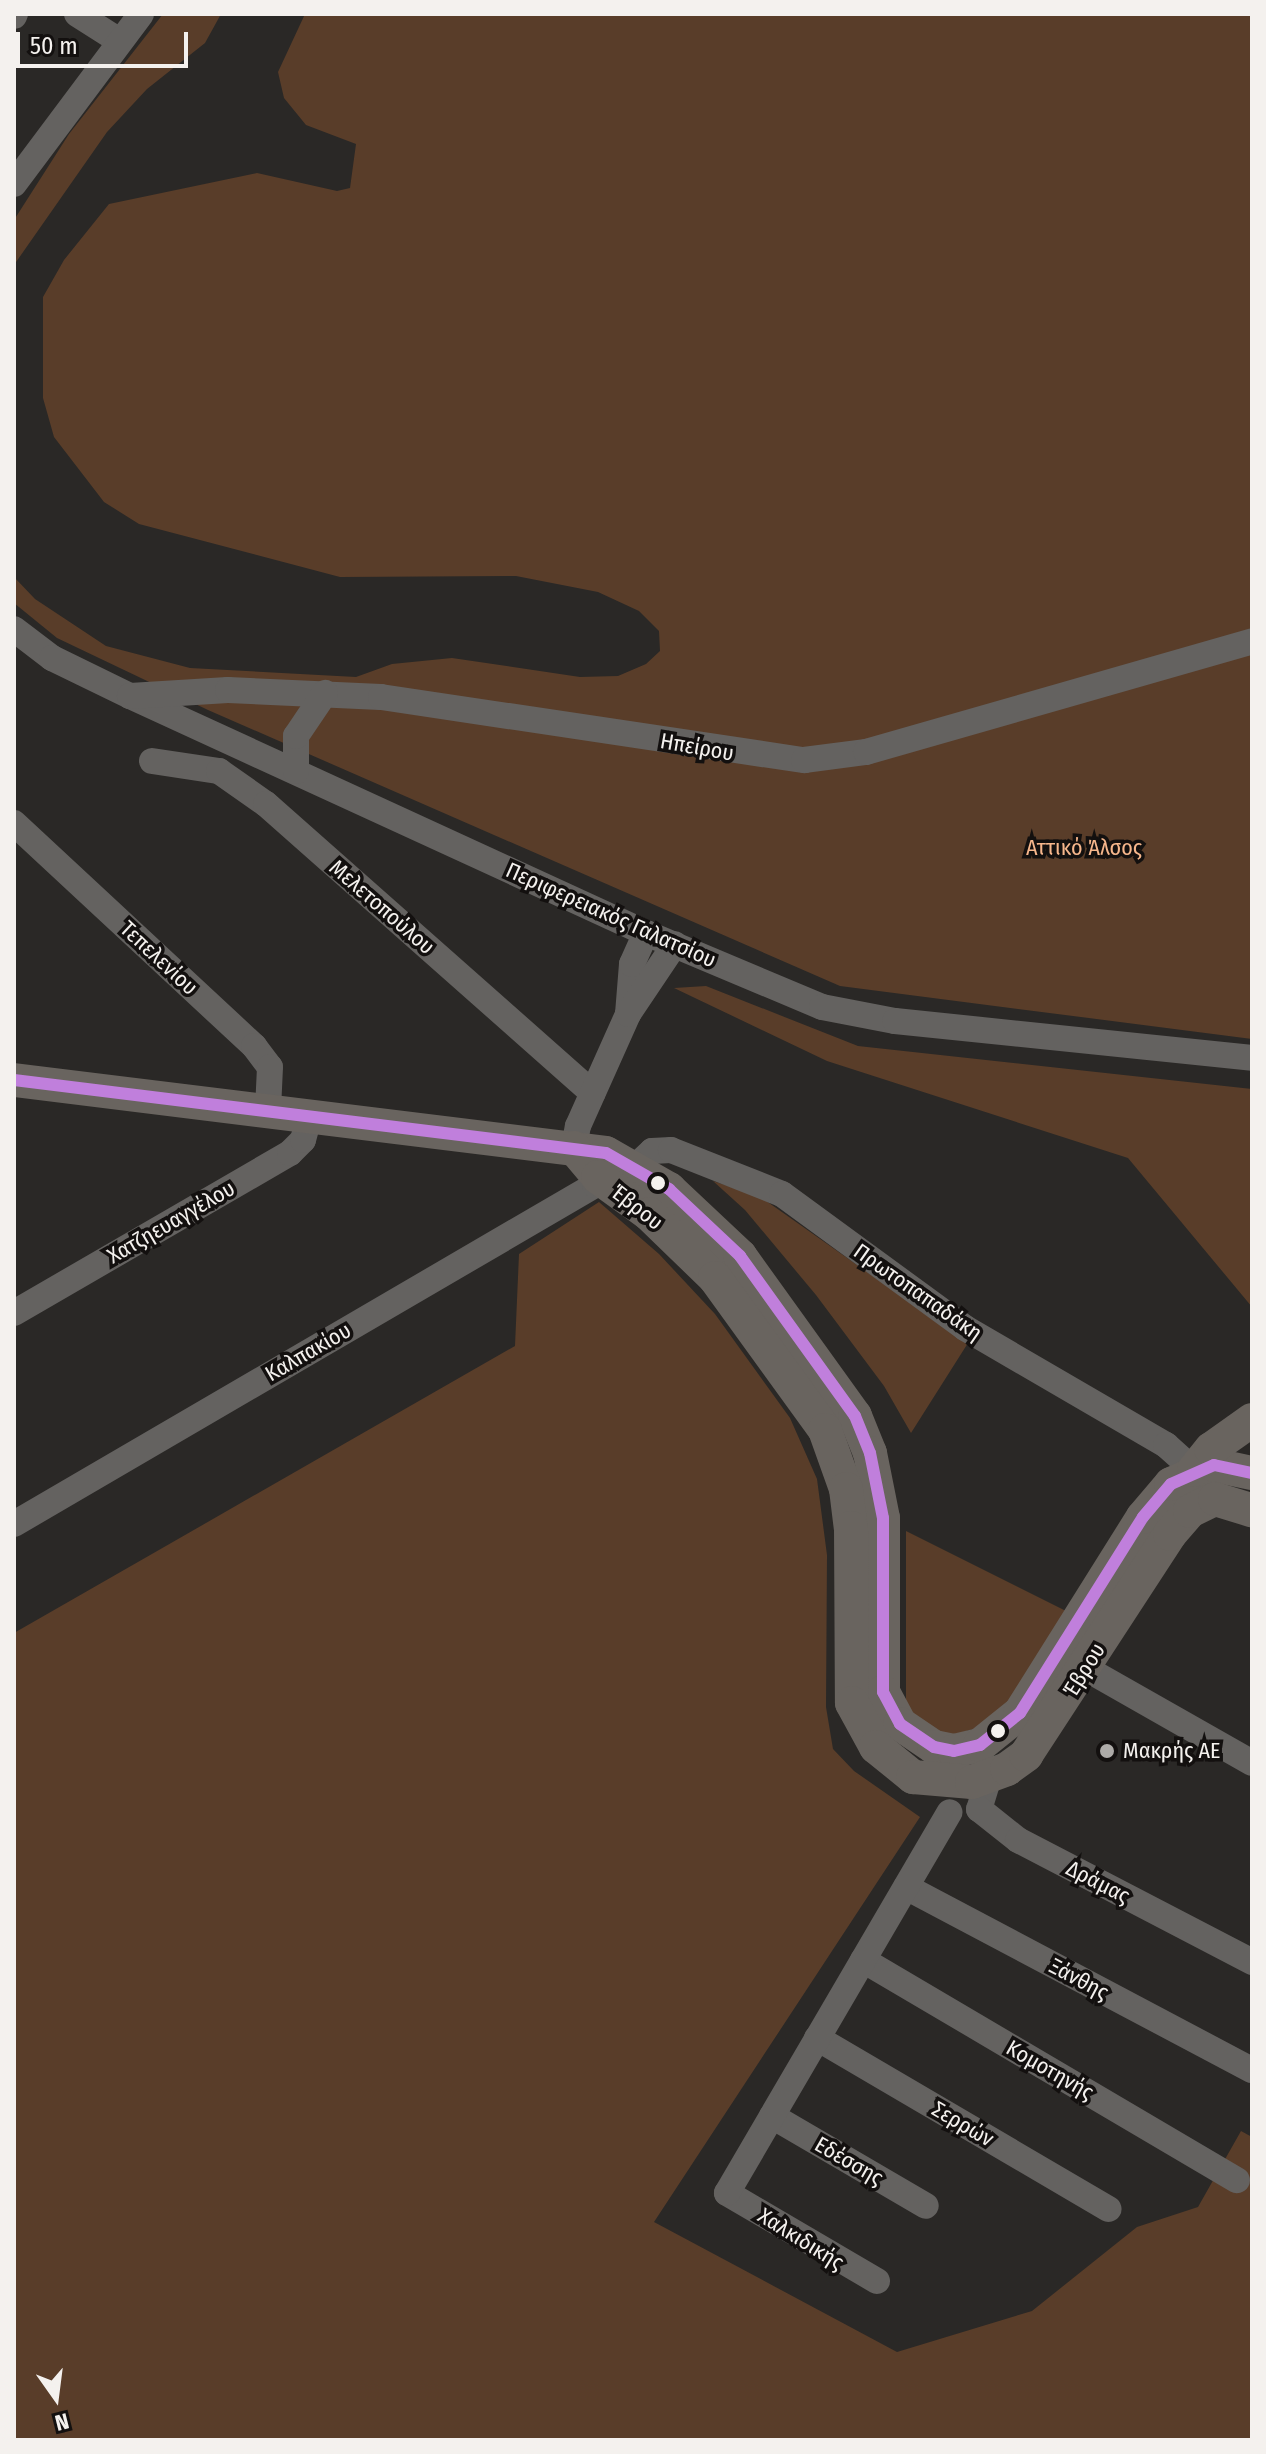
<!DOCTYPE html>
<html>
<head>
<meta charset="utf-8">
<style>
	body { margin:0 }
	#map { position:relative; width:1266px; height:2454px; overflow:hidden; background:#2a2826; font-family:"Fira Sans Condensed",sans-serif }
	div>[style] { position:absolute }
	.green>* { inset:0; background:#593d29 }
	.minor>* { height:26px; margin:-13px; padding:0 13px; transform-origin:13px; border-radius:13px; background:#646260 }
	.major>* { height:34px; margin:-17px; padding:0 17px; transform-origin:17px; border-radius:17px; background:#69645f }
	.bus-1>* { height:12px; margin:-6px; padding:0 6px; transform-origin:6px; border-radius:6px; background:#c07fdc }
	.dots>* { width:22px; height:22px; translate:-50% -50%; box-sizing:border-box; border:4px solid #13100f; border-radius:50% }
	span { translate:-50% -50%; white-space:nowrap; text-align:center; line-height:1.15; -webkit-text-stroke:7px #13100f; paint-order:stroke }
	.street-label { font-size:22px; color:#f4f1ee }
	.park-label { font-size:22px; color:#f7b78c }
	.poi-label { font-size:22px; color:#f4f1ee }
	.left { translate:0 -50%; text-align:left }
	.frame { position:absolute; inset:0; border:16px solid #f4f1ee; pointer-events:none }
	.north { position:absolute; left:16px; top:2358px; width:80px; height:80px; -webkit-text-stroke:6px #13100f; paint-order:stroke; rotate:166deg; font-size:22px; font-weight:700; line-height:32px; text-align:center; color:#f4f1ee }
	.north::after { content:''; display:block; margin:auto; width:28px; height:36px; background:#f4f1ee; clip-path:polygon(50% 0,100% 100%,50% 72%,0 100%) }
	.scale { position:absolute; left:16px; top:32px; width:172px; height:36px; box-sizing:border-box; border:4px solid #f4f1ee; border-top:0; padding-left:10px; font-size:24px; line-height:28px; white-space:nowrap; color:#f4f1ee; -webkit-text-stroke:6px #13100f; paint-order:stroke }
</style>
</head>
<body>
<div id="map">
	<div class="green">
		<i style="clip-path:polygon(163px 14px,221px 14px,205px 43px,147px 89px,107px 132px,14px 265px,14px 220px,69px 134px)"></i>
		<i style="clip-path:polygon(305px 14px,1252px 14px,1252px 1039px,840px 986px,208px 710px,57px 638px,14px 603px,14px 577px,35px 599px,106px 646px,190px 668px,356px 677px,392px 664px,452px 658px,580px 677px,618px 676px,646px 664px,660px 651px,659px 631px,639px 611px,598px 592px,516px 576px,340px 577px,139px 524px,104px 502px,54px 437px,43px 398px,43px 297px,64px 260px,109px 204px,257px 173px,337px 191px,350px 188px,356px 144px,306px 125px,284px 98px,278px 72px)"></i>
		<i style="clip-path:polygon(706px 986px,858px 1046px,1252px 1089px,1252px 1307px,1128px 1158px,827px 1061px,674px 988px)"></i>
		<i style="clip-path:polygon(713px 1181px,759px 1196px,968px 1343px,911px 1433px,884px 1386px,816px 1295px,745px 1210px)"></i>
		<i style="clip-path:polygon(599px 1202px,659px 1254px,715px 1314px,790px 1418px,817px 1479px,827px 1555px,826px 1707px,833px 1749px,854px 1771px,920px 1817px,654px 2222px,897px 2352px,1032px 2311px,1137px 2227px,1198px 2207px,1241px 2131px,1252px 2137px,1252px 2440px,14px 2440px,14px 1633px,515px 1346px,519px 1254px)"></i>
		<i style="clip-path:polygon(906px 1531px,1070px 1613px,993px 1723px,947px 1737px,915px 1719px,906px 1701px)"></i>
	</div>
	<div class="minor">
		<i style="left:77px;top:14px;width:49px;rotate:32.4deg"></i>
		<i style="left:14px;top:16px;width:2px;rotate:-63deg"></i>
		<i style="left:14px;top:184px;width:212px;rotate:-53.2deg"></i>
		<i style="left:14px;top:629px;width:48px;rotate:37.3deg"></i>
		<i style="left:52px;top:658px;width:87px;rotate:26deg"></i>
		<i style="left:130px;top:696px;width:568px;rotate:24.67deg"></i>
		<i style="left:646px;top:933px;width:191px;rotate:22.8deg"></i>
		<i style="left:822px;top:1007px;width:74px;rotate:10.9deg"></i>
		<i style="left:895px;top:1021px;width:359px;rotate:5.9deg"></i>
		<i style="left:130px;top:696px;width:98px;rotate:-3.5deg"></i>
		<i style="left:228px;top:690px;width:153px;rotate:2.6deg"></i>
		<i style="left:381px;top:697px;width:428px;rotate:8.5deg"></i>
		<i style="left:804px;top:760px;width:63px;rotate:-7.4deg"></i>
		<i style="left:866px;top:752px;width:402px;rotate:-16deg"></i>
		<i style="left:152px;top:761px;width:68px;rotate:8.5deg"></i>
		<i style="left:219px;top:771px;width:57px;rotate:35.1deg"></i>
		<i style="left:266px;top:804px;width:436px;rotate:41.5deg"></i>
		<i style="left:296px;top:771px;width:35px;rotate:-90deg"></i>
		<i style="left:296px;top:736px;width:52px;rotate:-56deg"></i>
		<i style="left:14px;top:823px;width:328px;rotate:42.9deg"></i>
		<i style="left:254px;top:1046px;width:26px;rotate:53deg"></i>
		<i style="left:270px;top:1067px;width:43px;rotate:92.7deg"></i>
		<i style="left:628px;top:1014px;width:50px;rotate:-85.4deg"></i>
		<i style="left:632px;top:964px;width:34px;rotate:-66deg"></i>
		<i style="left:574px;top:1148px;width:22px;rotate:-80deg"></i>
		<i style="left:578px;top:1126px;width:123px;rotate:-65.9deg"></i>
		<i style="left:628px;top:1014px;width:84px;rotate:-56.1deg"></i>
		<i style="left:636px;top:1166px;width:22px;rotate:-43deg"></i>
		<i style="left:652px;top:1151px;width:19px;rotate:-3deg"></i>
		<i style="left:671px;top:1150px;width:119px;rotate:21.6deg"></i>
		<i style="left:782px;top:1194px;width:227px;rotate:36.2deg"></i>
		<i style="left:965px;top:1328px;width:233px;rotate:30.2deg"></i>
		<i style="left:1166px;top:1445px;width:38px;rotate:42deg"></i>
		<i style="left:14px;top:1313px;width:319px;rotate:-30.1deg"></i>
		<i style="left:290px;top:1153px;width:18px;rotate:-45deg"></i>
		<i style="left:303px;top:1140px;width:27px;rotate:-75deg"></i>
		<i style="left:14px;top:1524px;width:673px;rotate:-30.26deg"></i>
		<i style="left:595px;top:1185px;width:9px;rotate:-69deg"></i>
		<i style="left:1085px;top:1668px;width:192px;rotate:29.6deg"></i>
		<i style="left:989px;top:1777px;width:34px;rotate:107deg"></i>
		<i style="left:979px;top:1809px;width:50px;rotate:38.5deg"></i>
		<i style="left:1018px;top:1840px;width:264px;rotate:27.5deg"></i>
		<i style="left:906px;top:1887px;width:391px;rotate:27.9deg"></i>
		<i style="left:863px;top:1960px;width:434px;rotate:30.5deg"></i>
		<i style="left:817px;top:2038px;width:338px;rotate:30.4deg"></i>
		<i style="left:772px;top:2116px;width:178px;rotate:30.3deg"></i>
		<i style="left:877px;top:2281px;width:174px;rotate:-149.6deg"></i>
		<i style="left:727px;top:2193px;width:441px;rotate:-59.7deg"></i>
	</div>
	<div class="major">
		<i style="left:14px;top:1080px;width:596px;rotate:7.03deg"></i>
		<i style="left:606px;top:1153px;width:73px;rotate:29.7deg"></i>
		<i style="left:669px;top:1189px;width:98px;rotate:43.3deg"></i>
		<i style="left:740px;top:1256px;width:197px;rotate:54.3deg"></i>
		<i style="left:855px;top:1416px;width:40px;rotate:68deg"></i>
		<i style="left:870px;top:1453px;width:66px;rotate:78.7deg"></i>
		<i style="left:883px;top:1518px;width:174px;rotate:90deg"></i>
		<i style="left:883px;top:1692px;width:36px;rotate:62deg"></i>
		<i style="left:900px;top:1724px;width:41px;rotate:34.1deg"></i>
		<i style="left:934px;top:1747px;width:20px;rotate:11deg"></i>
		<i style="left:954px;top:1751px;width:27px;rotate:-13deg"></i>
		<i style="left:980px;top:1745px;width:51px;rotate:-38.7deg"></i>
		<i style="left:1020px;top:1713px;width:231px;rotate:-57.9deg"></i>
		<i style="left:1143px;top:1517px;width:43px;rotate:-49.7deg"></i>
		<i style="left:1171px;top:1484px;width:47px;rotate:-23.8deg"></i>
		<i style="left:1214px;top:1465px;width:39px;rotate:12deg"></i>
		<i style="left:574px;top:1148px;width:38px;rotate:50deg"></i>
		<i style="left:598px;top:1177px;width:63px;rotate:36deg"></i>
		<i style="left:649px;top:1214px;width:92px;rotate:44.1deg"></i>
		<i style="left:715px;top:1278px;width:188px;rotate:54.1deg"></i>
		<i style="left:825px;top:1430px;width:63px;rotate:70.4deg"></i>
		<i style="left:846px;top:1489px;width:39px;rotate:83deg"></i>
		<i style="left:851px;top:1528px;width:175px;rotate:89.7deg"></i>
		<i style="left:852px;top:1703px;width:50px;rotate:61.4deg"></i>
		<i style="left:876px;top:1747px;width:48px;rotate:39deg"></i>
		<i style="left:913px;top:1777px;width:59px;rotate:4.8deg"></i>
		<i style="left:972px;top:1782px;width:37px;rotate:-20deg"></i>
		<i style="left:1007px;top:1769px;width:24px;rotate:-36deg"></i>
		<i style="left:1026px;top:1755px;width:264px;rotate:-56.9deg"></i>
		<i style="left:1170px;top:1534px;width:30px;rotate:-49deg"></i>
		<i style="left:1190px;top:1511px;width:28px;rotate:-26deg"></i>
		<i style="left:1215px;top:1499px;width:39px;rotate:17deg"></i>
		<i style="left:1194px;top:1470px;width:27px;rotate:-51deg"></i>
		<i style="left:1211px;top:1449px;width:50px;rotate:-35.3deg"></i>
	</div>
	<div class="bus-1">
		<i style="left:14px;top:1080px;width:596px;rotate:7.03deg"></i>
		<i style="left:606px;top:1153px;width:73px;rotate:29.7deg"></i>
		<i style="left:669px;top:1189px;width:98px;rotate:43.3deg"></i>
		<i style="left:740px;top:1256px;width:197px;rotate:54.3deg"></i>
		<i style="left:855px;top:1416px;width:40px;rotate:68deg"></i>
		<i style="left:870px;top:1453px;width:66px;rotate:78.7deg"></i>
		<i style="left:883px;top:1518px;width:174px;rotate:90deg"></i>
		<i style="left:883px;top:1692px;width:36px;rotate:62deg"></i>
		<i style="left:900px;top:1724px;width:41px;rotate:34.1deg"></i>
		<i style="left:934px;top:1747px;width:20px;rotate:11deg"></i>
		<i style="left:954px;top:1751px;width:27px;rotate:-13deg"></i>
		<i style="left:980px;top:1745px;width:51px;rotate:-38.7deg"></i>
		<i style="left:1020px;top:1713px;width:231px;rotate:-57.9deg"></i>
		<i style="left:1143px;top:1517px;width:43px;rotate:-49.7deg"></i>
		<i style="left:1171px;top:1484px;width:47px;rotate:-23.8deg"></i>
		<i style="left:1214px;top:1465px;width:39px;rotate:12deg"></i>
	</div>
	<div class="dots">
		<i style="left:658px;top:1183px;background:#f4f1ee"></i>
		<i style="left:998px;top:1731px;background:#f4f1ee"></i>
		<i style="left:1107px;top:1751px;background:#adaba8"></i>
	</div>
	<div class="street-label">
		<span style="left:697px;top:747px;rotate:10deg">Ηπείρου</span>
		<span style="left:382px;top:907px;rotate:41deg">Μελετοπούλου</span>
		<span style="left:611px;top:915px;rotate:24deg">Περιφερειακός Γαλατσίου</span>
		<span style="left:159px;top:958px;rotate:43deg">Τεπελενίου</span>
		<span style="left:637px;top:1207px;rotate:38deg">Έβρου</span>
		<span style="left:171px;top:1222px;rotate:-30deg">Χατζηευαγγέλου</span>
		<span style="left:918px;top:1292px;rotate:35deg">Πρωτοπαπαδάκη</span>
		<span style="left:308px;top:1352px;rotate:-30deg">Καλπακίου</span>
		<span style="left:1084px;top:1670px;rotate:-58deg">Έβρου</span>
		<span style="left:1098px;top:1882px;rotate:27deg">Δράμας</span>
		<span style="left:1079px;top:1979px;rotate:28deg">Ξάνθης</span>
		<span style="left:1050px;top:2070px;rotate:30deg">Κομοτηνής</span>
		<span style="left:963px;top:2124px;rotate:30deg">Σερρών</span>
		<span style="left:849px;top:2161px;rotate:30deg">Εδέσσης</span>
		<span style="left:801px;top:2239px;rotate:32deg">Χαλκιδικής</span>
	</div>
	<div class="park-label">
		<span style="left:1084px;top:848px">Αττικό Άλσος</span>
	</div>
	<div class="poi-label">
		<span class="left" style="left:1123px;top:1751px">Μακρής ΑΕ</span>
	</div>
	<div class="frame"></div>
	<div class="north">N</div>
	<div class="scale">50 m</div>
</div>
</body>
</html>
